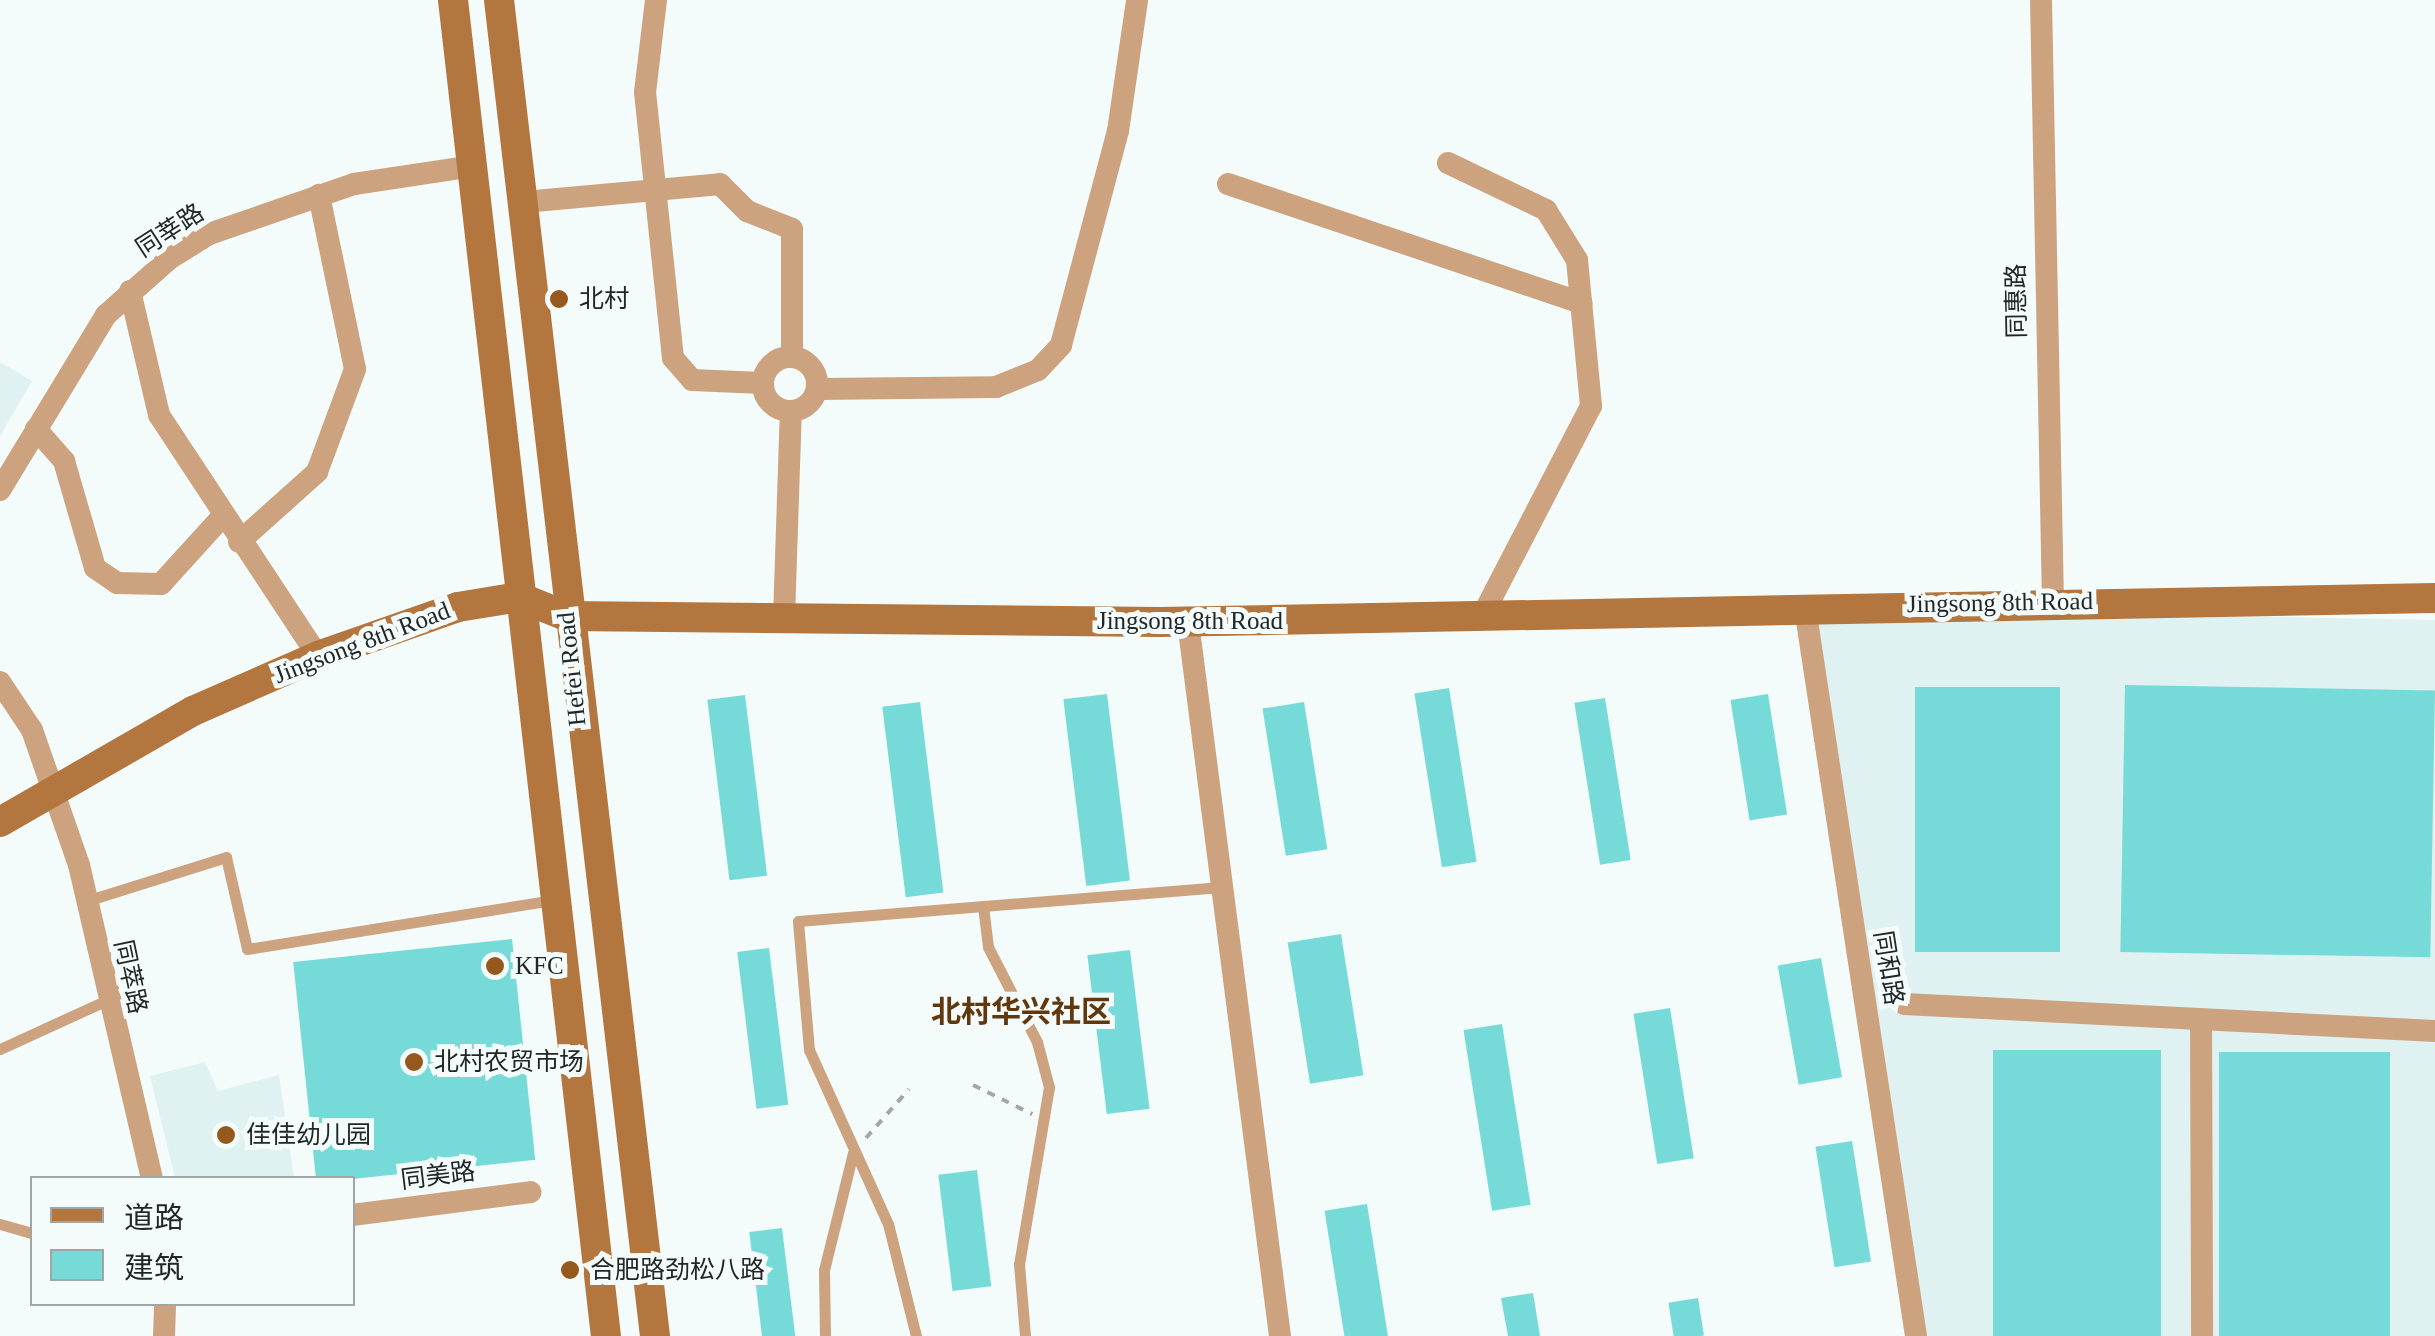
<!DOCTYPE html>
<html>
<head>
<meta charset="utf-8">
<style>
	body { margin:0 }
	#map { position:relative; width:2435px; height:1336px; overflow:hidden; background:#f4fcfb; font-family:"Times New Roman","Noto Sans SC",serif }
	div>[style] { position:absolute }
	.built>* { inset:0; background:#dff1f0 }
	.building>* { inset:0; background:#76dbd8; transform-origin:0 0 }
	.path>* { height:4px; margin-top:-2px; transform-origin:0; background:repeating-linear-gradient(90deg,#a1a7a6 0 8px,transparent 0 16px) }
	.lane>* { height:11px; margin:-5.5px; padding:0 5.5px; transform-origin:5.5px; border-radius:5.5px; background:#cda27f }
	.street>* { height:22px; margin:-11px; padding:0 11px; transform-origin:11px; border-radius:11px; background:#cda27f }
	.street>.ring { margin:-11px; padding:0; box-sizing:content-box; background:none; border:22px solid #cda27f; border-radius:50% }
	.secondary>* { height:30px; margin:-15px; padding:0 15px; transform-origin:15px; border-radius:15px; background:#b4763f }
	.dots>* { width:28px; height:28px; translate:-50% -50%; box-sizing:border-box; border:5px solid #f4fcfb; border-radius:50% }
	span { translate:-50% -50%; white-space:nowrap; text-align:center; line-height:1.15; -webkit-text-stroke:10px #f4fcfb; paint-order:stroke }
	.street-label { font-size:25px; color:#232626 }
	.poi-label { font-size:25px; color:#232626 }
	.left { translate:0 -50%; text-align:left }
	.quarter-label { font-size:30px; color:#61370d; font-weight:700 }
	.legend { position:absolute; left:30px; top:1176px; width:325px; height:130px; box-sizing:border-box; background:#f4fcfb; border:2px solid #a0a6a6; margin:0; padding:12px 18px; list-style:none; font-size:30px; color:#232626 }
	.legend li { display:flex; align-items:center; gap:20px; height:50px }
	.legend b { width:50px; border:2px solid #a0a6a6 }
</style>
</head>
<body>
<div id="map">
	<div class="built">
		<i style="clip-path:polygon(0 362px,32px 381px,0 436px)"></i>
		<i style="clip-path:polygon(1805px 608px,2435px 620px,2435px 1336px,1916px 1336px)"></i>
		<i style="clip-path:polygon(205px 1062px,218px 1091px,279px 1075px,294px 1178px,175px 1178px,150px 1076px)"></i>
	</div>
	<div class="building">
		<i style="left:2125px;top:685px;width:310px;height:267px;rotate:1deg"></i>
		<i style="left:1915px;top:687px;width:145px;height:265px"></i>
		<i style="left:1449px;top:688px;width:176px;height:35px;rotate:81deg"></i>
		<i style="left:1107px;top:694px;width:188px;height:44px;rotate:83deg"></i>
		<i style="left:1768px;top:694px;width:122px;height:38px;rotate:81deg"></i>
		<i style="left:745px;top:695px;width:182px;height:38px;rotate:83deg"></i>
		<i style="left:1605px;top:698px;width:164px;height:31px;rotate:81deg"></i>
		<i style="left:920px;top:702px;width:192px;height:38px;rotate:83deg"></i>
		<i style="left:1304px;top:702px;width:149px;height:42px;rotate:81deg"></i>
		<i style="left:1341px;top:934px;width:143px;height:54px;rotate:81deg"></i>
		<i style="left:512px;top:939px;width:222px;height:220px;rotate:84deg"></i>
		<i style="left:769px;top:948px;width:158px;height:32px;rotate:83deg"></i>
		<i style="left:1130px;top:950px;width:160px;height:43px;rotate:83deg"></i>
		<i style="left:1821px;top:958px;width:121px;height:44px;rotate:80deg"></i>
		<i style="left:1670px;top:1008px;width:152px;height:37px;rotate:81deg"></i>
		<i style="left:1502px;top:1024px;width:183px;height:39px;rotate:81deg"></i>
		<i style="left:1993px;top:1050px;width:168px;height:286px"></i>
		<i style="left:2219px;top:1052px;width:171px;height:284px"></i>
		<i style="left:1852px;top:1141px;width:122px;height:37px;rotate:81deg"></i>
		<i style="left:977px;top:1170px;width:117px;height:39px;rotate:83deg"></i>
		<i style="left:1367px;top:1204px;width:134px;height:43px;rotate:81deg"></i>
		<i style="left:782px;top:1228px;width:109px;height:33px;rotate:83deg"></i>
		<i style="clip-path:polygon(1533px 1293px,1540px 1336px,1508px 1336px,1501px 1298px)"></i>
		<i style="left:1698px;top:1298px;width:38px;height:30px;rotate:81deg"></i>
	</div>
	<div class="path">
		<i style="left:973px;top:1085px;width:66px;rotate:26.2deg"></i>
		<i style="left:866px;top:1138px;width:65px;rotate:-48.7deg"></i>
	</div>
	<div class="lane">
		<i style="left:86px;top:901px;width:147px;rotate:-17.4deg"></i>
		<i style="left:226px;top:857px;width:94px;rotate:77.1deg"></i>
		<i style="left:247px;top:949px;width:309px;rotate:-9.1deg"></i>
		<i style="left:983px;top:906px;width:41px;rotate:83deg"></i>
		<i style="left:988px;top:947px;width:107px;rotate:62.7deg"></i>
		<i style="left:1037px;top:1042px;width:47px;rotate:75.1deg"></i>
		<i style="left:1049px;top:1087px;width:180px;rotate:99.6deg"></i>
		<i style="left:1019px;top:1264px;width:72px;rotate:85.2deg"></i>
		<i style="left:0;top:1049px;width:118px;rotate:-24.6deg"></i>
		<i style="left:0;top:1224px;width:33px;rotate:16deg"></i>
		<i style="left:825px;top:1336px;width:66px;rotate:-90.9deg"></i>
		<i style="left:824px;top:1270px;width:121px;rotate:-76.1deg"></i>
		<i style="left:916px;top:1336px;width:115px;rotate:-104deg"></i>
		<i style="left:888px;top:1224px;width:191px;rotate:-114.4deg"></i>
		<i style="left:809px;top:1050px;width:129px;rotate:-94.9deg"></i>
		<i style="left:798px;top:921px;width:425px;rotate:-4.6deg"></i>
	</div>
	<div class="street">
		<i style="left:656px;top:0;width:93px;rotate:96.8deg"></i>
		<i style="left:645px;top:92px;width:267px;rotate:84deg"></i>
		<i style="left:673px;top:358px;width:29px;rotate:49deg"></i>
		<i style="left:692px;top:380px;width:71px;rotate:2.4deg"></i>
		<i style="left:2041px;top:0;width:601px;rotate:88.86deg"></i>
		<i style="left:1448px;top:163px;width:109px;rotate:25.6deg"></i>
		<i style="left:1546px;top:210px;width:59px;rotate:58.2deg"></i>
		<i style="left:1577px;top:260px;width:147px;rotate:84.5deg"></i>
		<i style="left:1591px;top:406px;width:237px;rotate:117.4deg"></i>
		<i style="left:1228px;top:184px;width:373px;rotate:18.6deg"></i>
		<i style="left:524px;top:202px;width:197px;rotate:-5.2deg"></i>
		<i style="left:720px;top:184px;width:38px;rotate:45deg"></i>
		<i style="left:747px;top:211px;width:48px;rotate:21.8deg"></i>
		<i style="left:792px;top:229px;width:128px;rotate:90deg"></i>
		<i style="left:130px;top:291px;width:127px;rotate:76.8deg"></i>
		<i style="left:159px;top:415px;width:289px;rotate:56.6deg"></i>
		<i class="ring" style="left:763px;top:357px;width:32px;height:32px"></i>
		<i style="left:817px;top:389px;width:179px;rotate:-0.6deg"></i>
		<i style="left:996px;top:387px;width:45px;rotate:-22deg"></i>
		<i style="left:1038px;top:370px;width:34px;rotate:-47deg"></i>
		<i style="left:1061px;top:345px;width:221px;rotate:-75.1deg"></i>
		<i style="left:1118px;top:131px;width:132px;rotate:-81.7deg"></i>
		<i style="left:36px;top:429px;width:43px;rotate:48.8deg"></i>
		<i style="left:64px;top:461px;width:111px;rotate:73.8deg"></i>
		<i style="left:95px;top:568px;width:27px;rotate:34deg"></i>
		<i style="left:117px;top:583px;width:44px;rotate:1.3deg"></i>
		<i style="left:161px;top:584px;width:91px;rotate:-47.7deg"></i>
		<i style="left:0;top:490px;width:205px;rotate:-58.8deg"></i>
		<i style="left:106px;top:315px;width:84px;rotate:-41.6deg"></i>
		<i style="left:169px;top:259px;width:47px;rotate:-32deg"></i>
		<i style="left:209px;top:234px;width:153px;rotate:-19deg"></i>
		<i style="left:354px;top:184px;width:120px;rotate:-8.6deg"></i>
		<i style="left:239px;top:542px;width:105px;rotate:-41.9deg"></i>
		<i style="left:317px;top:472px;width:110px;rotate:-69.7deg"></i>
		<i style="left:355px;top:369px;width:178px;rotate:-101.7deg"></i>
		<i style="left:1805px;top:608px;width:736px;rotate:81.33deg"></i>
		<i style="left:784px;top:618px;width:207px;rotate:-88.1deg"></i>
		<i style="left:1188px;top:622px;width:720px;rotate:82.66deg"></i>
		<i style="left:0;top:682px;width:58px;rotate:56.3deg"></i>
		<i style="left:32px;top:730px;width:143px;rotate:70.8deg"></i>
		<i style="left:79px;top:865px;width:321px;rotate:76.9deg"></i>
		<i style="left:1904px;top:1004px;width:532px;rotate:2.91deg"></i>
		<i style="left:2201px;top:1021px;width:315px;rotate:89.8deg"></i>
		<i style="left:352px;top:1215px;width:180px;rotate:-7.3deg"></i>
		<i style="left:164px;top:1336px;width:32px;rotate:-88deg"></i>
	</div>
	<div class="secondary">
		<i style="left:453px;top:0;width:1345px;rotate:83.47deg"></i>
		<i style="left:499px;top:0;width:1345px;rotate:83.34deg"></i>
		<i style="left:0;top:822px;width:223px;rotate:-29.9deg"></i>
		<i style="left:193px;top:711px;width:137px;rotate:-23.7deg"></i>
		<i style="left:318px;top:656px;width:148px;rotate:-19.3deg"></i>
		<i style="left:458px;top:607px;width:62px;rotate:-9.3deg"></i>
		<i style="left:519px;top:597px;width:51px;rotate:22deg"></i>
		<i style="left:566px;top:616px;width:594px;rotate:0.58deg"></i>
		<i style="left:1160px;top:622px;width:1275px;rotate:-1.08deg"></i>
	</div>
	<div class="dots">
		<i style="left:559px;top:299px;background:#96591d"></i>
		<i style="left:495px;top:966px;background:#96591d"></i>
		<i style="left:414px;top:1062px;background:#96591d"></i>
		<i style="left:226px;top:1135px;background:#96591d"></i>
		<i style="left:570px;top:1270px;background:#96591d"></i>
	</div>
	<div class="street-label">
		<span style="left:170px;top:231px;rotate:-33deg">同莘路</span>
		<span style="left:2017px;top:301px;rotate:-91deg">同惠路</span>
		<span style="left:2000px;top:603px;rotate:-1deg">Jingsong 8th Road</span>
		<span style="left:1190px;top:621px">Jingsong 8th Road</span>
		<span style="left:362px;top:643px;rotate:-21deg">Jingsong 8th Road</span>
		<span style="left:572px;top:669px;rotate:-96deg">Hefei Road</span>
		<span style="left:1888px;top:968px;rotate:81deg">同和路</span>
		<span style="left:130px;top:977px;rotate:78deg">同萃路</span>
		<span style="left:438px;top:1176px;rotate:-7deg">同美路</span>
	</div>
	<div class="poi-label">
		<span class="left" style="left:579px;top:299px">北村</span>
		<span class="left" style="left:515px;top:966px">KFC</span>
		<span class="left" style="left:434px;top:1062px">北村农贸市场</span>
		<span class="left" style="left:246px;top:1135px">佳佳幼儿园</span>
		<span class="left" style="left:590px;top:1270px">合肥路劲松八路</span>
	</div>
	<div class="quarter-label">
		<span style="left:1021px;top:1012px">北村华兴社区</span>
	</div>
	<ul class="legend">
	<li><b style="height:12px;background:#b4763f"></b>道路</li>
	<li><b style="height:28px;background:#76dbd8"></b>建筑</li>
	</ul>
</div>
</body>
</html>
